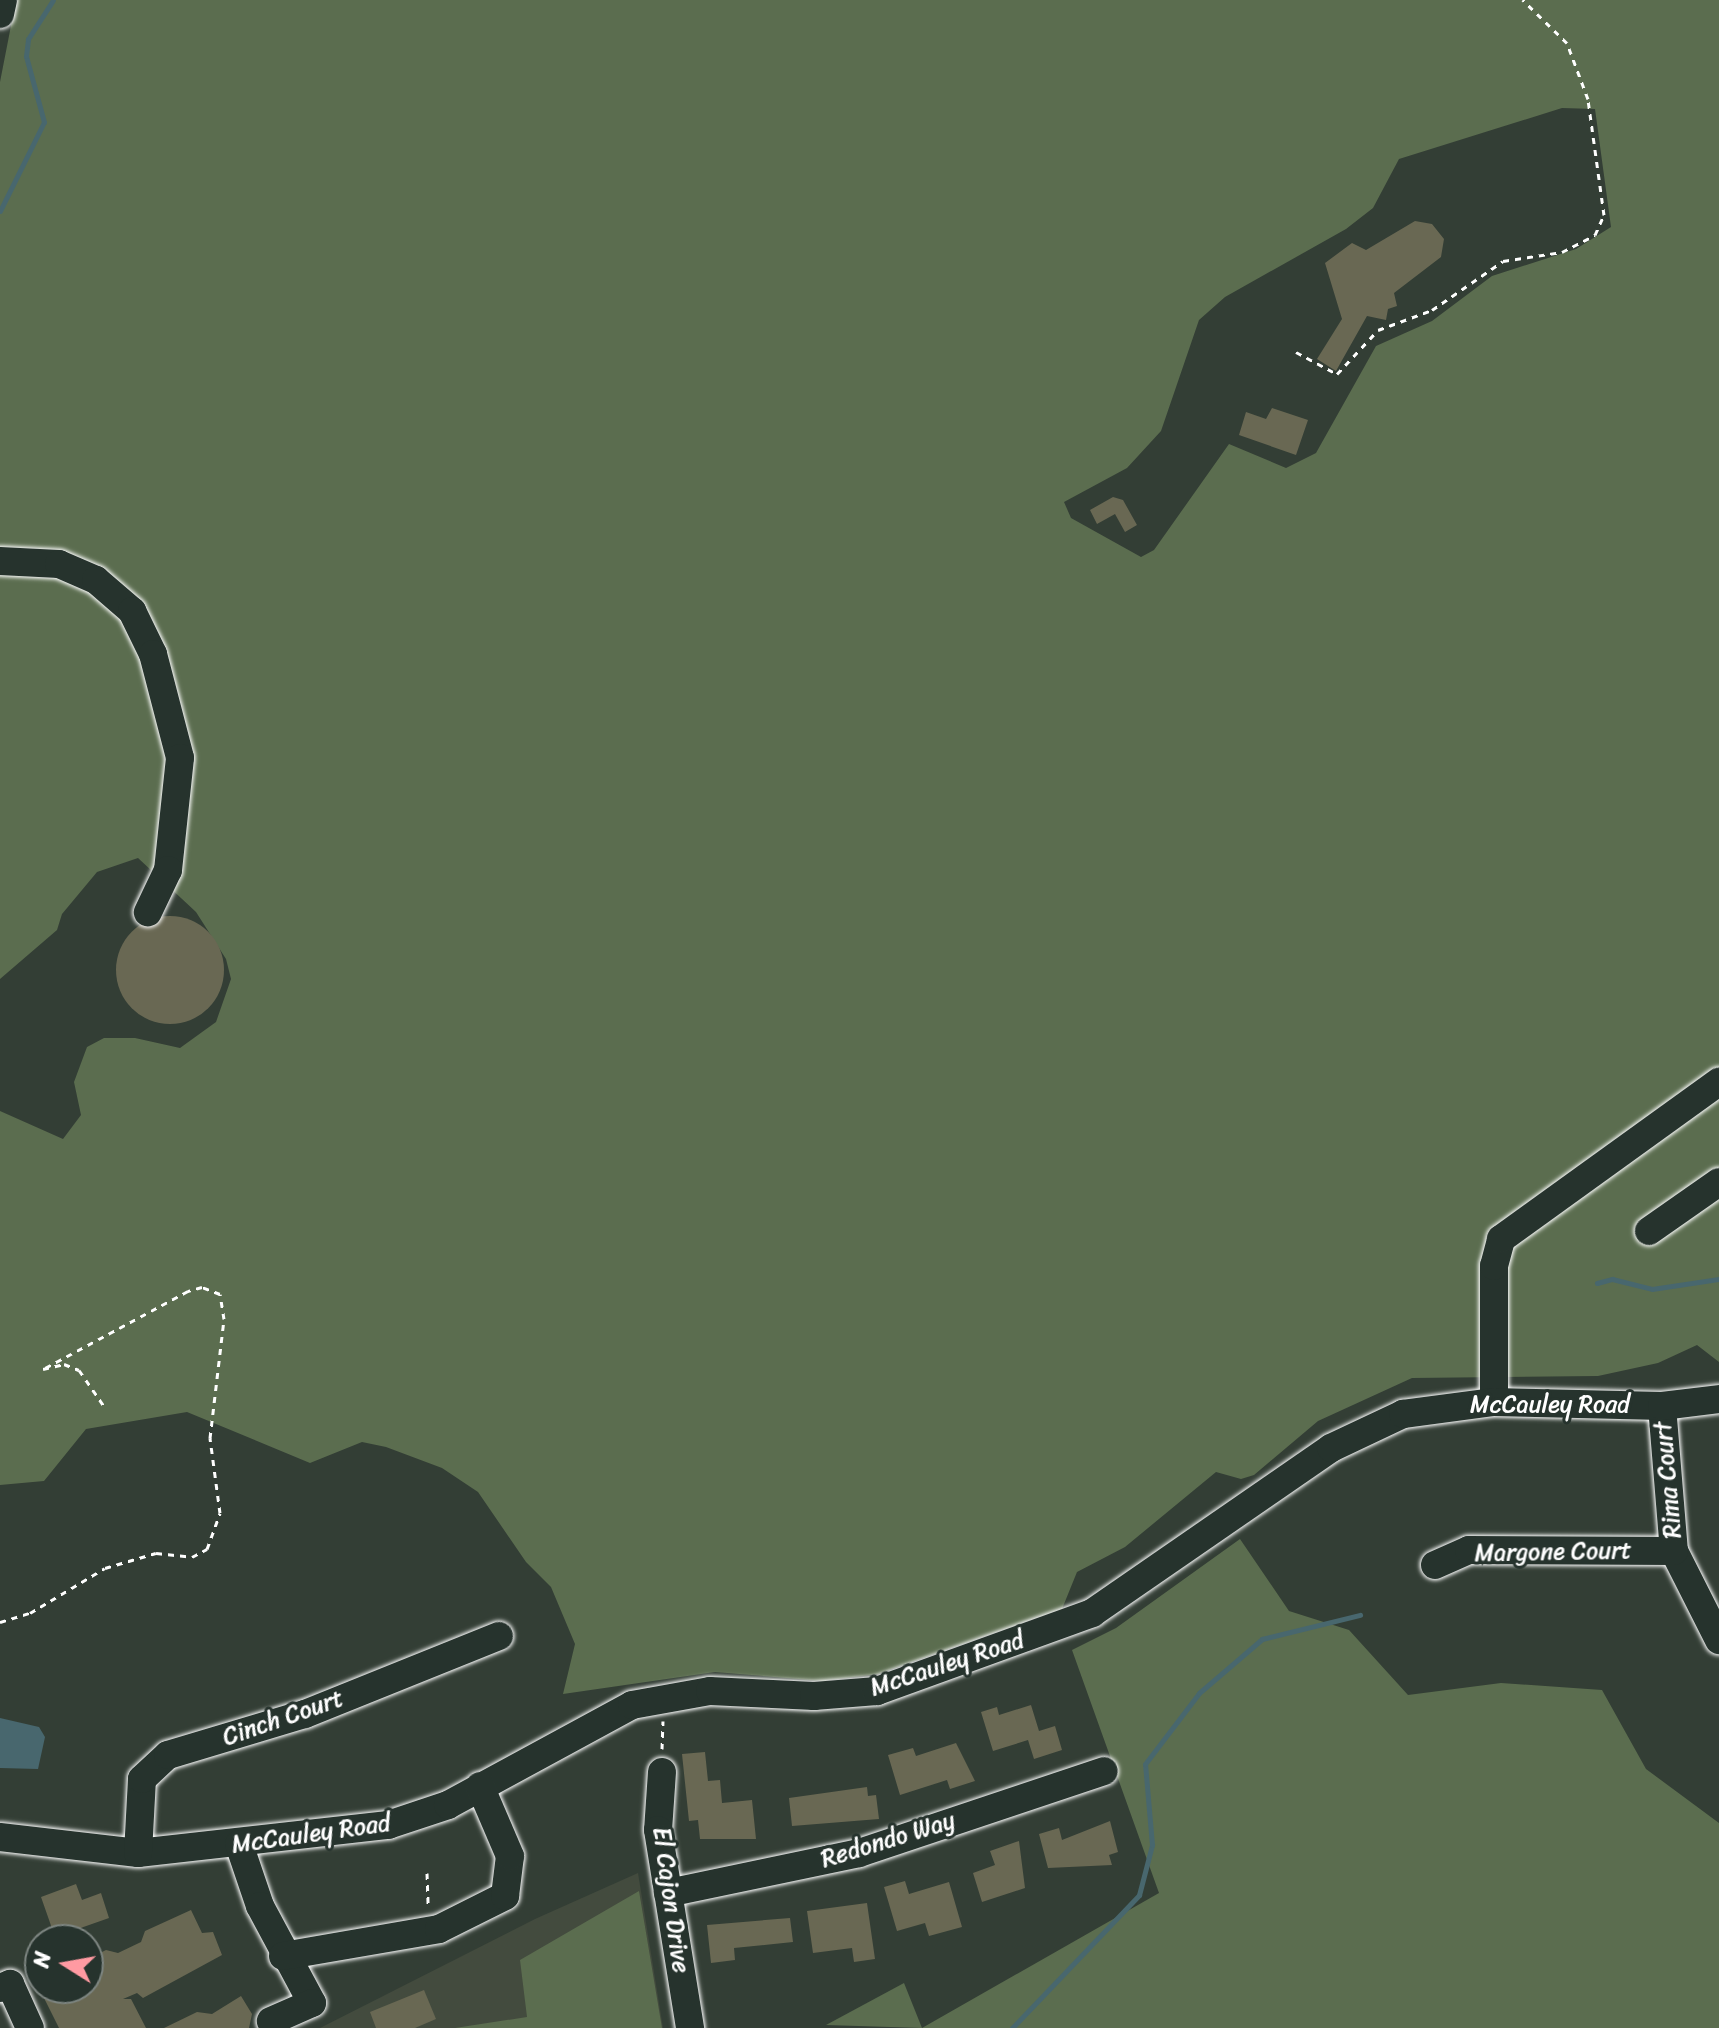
<!DOCTYPE html>
<html>
<head>
<meta charset="utf-8">
<style>
	body { margin:0 }
	#map { position:relative; width:1719px; height:2028px; overflow:hidden; background:#333e35; font-family:Sriracha,sans-serif }
	div>[style] { position:absolute }
	.built>* { inset:0; background:#434b3e }
	.green>* { inset:0; background:#5b6d4f }
	.water>* { inset:0; background:#48676e }
	.stream>* { height:5px; margin:-2.5px; padding:0 2.5px; transform-origin:2.5px; border-radius:2.5px; background:#48676e }
	.building>* { inset:0; background:#696853 }
	.round { border-radius:50% }
	.path>* { height:3px; margin-top:-1.5px; transform-origin:0; background:repeating-linear-gradient(90deg,#fff 0 6px,transparent 0 12px) }
	.roads { filter:drop-shadow(0 0 2px #fff) drop-shadow(0 0 2px #fff) }
	.minor>* { height:28px; margin:-14px; padding:0 14px; transform-origin:14px; border-radius:14px; background:#26332d }
	span { translate:-50% -50%; white-space:nowrap; text-align:center; line-height:1.15; -webkit-text-stroke:6px #26332d; paint-order:stroke }
	.street-label { font-size:24px; color:#fff }
	.north { position:absolute; left:24px; top:1924px; width:80px; height:80px; box-sizing:border-box; background:#26332d; border:2px solid #7d8581; border-radius:50%; rotate:281deg; font-size:22px; font-weight:700; line-height:32px; text-align:center; color:#fff }
	.north::after { content:''; display:block; margin:auto; width:28px; height:36px; background:#ff9aa2; clip-path:polygon(50% 0,100% 100%,50% 72%,0 100%) }
</style>
</head>
<body>
<div id="map">
	<div class="built">
		<i style="clip-path:polygon(638px 1873px,663px 2028px,320px 2028px,535px 1919px)"></i>
	</div>
	<div class="green">
		<i style="clip-path:polygon(evenodd,16px 0,1719px 0,1719px 1362px,1697px 1345px,1658px 1363px,1598px 1376px,1412px 1378px,1318px 1421px,1254px 1475px,1241px 1479px,1216px 1472px,1125px 1547px,1077px 1572px,1062px 1609px,878px 1674px,822px 1681px,715px 1672px,563px 1694px,575px 1644px,551px 1587px,526px 1562px,478px 1492px,442px 1468px,386px 1447px,362px 1442px,310px 1463px,187px 1412px,86px 1429px,44px 1481px,0 1485px,0 1111px,63px 1139px,81px 1115px,74px 1082px,87px 1047px,104px 1038px,135px 1038px,180px 1048px,216px 1022px,231px 979px,226px 959px,196px 912px,138px 858px,97px 872px,62px 914px,57px 930px,0 979px,0 82px,16px 0,1562px 108px,1595px 109px,1611px 227px,1576px 249px,1492px 276px,1432px 321px,1376px 346px,1316px 453px,1286px 468px,1229px 444px,1154px 550px,1141px 557px,1071px 518px,1064px 502px,1127px 468px,1161px 431px,1199px 320px,1225px 297px,1346px 229px,1373px 208px,1399px 159px,1562px 108px)"></i>
		<i style="clip-path:polygon(1240px 1539px,1289px 1611px,1349px 1630px,1408px 1695px,1501px 1683px,1602px 1690px,1646px 1769px,1719px 1823px,1719px 2028px,922px 2028px,1159px 1893px,1072px 1650px,1116px 1628px)"></i>
		<i style="clip-path:polygon(639px 1891px,662px 2028px,455px 2028px,527px 2017px,520px 1960px)"></i>
		<i style="clip-path:polygon(904px 1983px,922px 2028px,826px 2025px)"></i>
	</div>
	<div class="water">
		<i style="clip-path:polygon(0 1718px,39px 1727px,45px 1737px,38px 1769px,0 1768px)"></i>
	</div>
	<div class="stream">
		<i style="left:0;top:211px;width:99px;rotate:-63.7deg"></i>
		<i style="left:44px;top:122px;width:68px;rotate:-105.3deg"></i>
		<i style="left:26px;top:56px;width:17px;rotate:-83deg"></i>
		<i style="left:28px;top:39px;width:46px;rotate:-57.3deg"></i>
		<i style="left:1597px;top:1283px;width:16px;rotate:-15deg"></i>
		<i style="left:1612px;top:1279px;width:41px;rotate:14deg"></i>
		<i style="left:1652px;top:1289px;width:68px;rotate:-8.5deg"></i>
		<i style="left:1012px;top:2028px;width:184px;rotate:-46.3deg"></i>
		<i style="left:1139px;top:1895px;width:52px;rotate:-75.4deg"></i>
		<i style="left:1152px;top:1845px;width:81px;rotate:-94.9deg"></i>
		<i style="left:1145px;top:1764px;width:89px;rotate:-52.7deg"></i>
		<i style="left:1199px;top:1693px;width:83px;rotate:-40.6deg"></i>
		<i style="left:1262px;top:1639px;width:101px;rotate:-13.8deg"></i>
	</div>
	<div class="building">
		<i style="clip-path:polygon(1415px 221px,1432px 224px,1444px 239px,1441px 257px,1394px 293px,1397px 306px,1388px 309px,1386px 320px,1367px 316px,1336px 371px,1317px 359px,1342px 319px,1325px 263px,1352px 243px,1366px 250px)"></i>
		<i style="clip-path:polygon(1272px 408px,1308px 420px,1296px 455px,1239px 435px,1246px 412px,1266px 419px)"></i>
		<i style="clip-path:polygon(1113px 497px,1123px 500px,1137px 525px,1125px 532px,1115px 514px,1097px 524px,1090px 510px)"></i>
		<i class="round" style="left:116px;top:916px;width:108px;height:108px"></i>
		<i style="clip-path:polygon(1031px 1705px,1039px 1731px,1055px 1726px,1062px 1750px,1034px 1759px,1028px 1740px,993px 1751px,981px 1712px,997px 1707px,999px 1715px)"></i>
		<i style="clip-path:polygon(956px 1743px,975px 1781px,950px 1789px,947px 1780px,900px 1795px,888px 1755px,913px 1748px,916px 1756px)"></i>
		<i style="clip-path:polygon(705px 1752px,708px 1781px,720px 1780px,722px 1803px,752px 1800px,756px 1839px,700px 1839px,698px 1820px,689px 1821px,682px 1754px)"></i>
		<i style="clip-path:polygon(867px 1787px,868px 1796px,876px 1795px,879px 1819px,792px 1826px,789px 1798px)"></i>
		<i style="clip-path:polygon(1110px 1821px,1118px 1852px,1109px 1855px,1112px 1865px,1048px 1868px,1039px 1834px,1059px 1828px,1062px 1840px)"></i>
		<i style="clip-path:polygon(1019px 1841px,1025px 1888px,982px 1902px,973px 1873px,995px 1865px,990px 1851px)"></i>
		<i style="clip-path:polygon(905px 1881px,909px 1894px,949px 1882px,962px 1927px,929px 1936px,925px 1923px,897px 1931px,884px 1887px)"></i>
		<i style="clip-path:polygon(76px 1884px,82px 1900px,101px 1893px,109px 1918px,55px 1937px,41px 1897px)"></i>
		<i style="clip-path:polygon(867px 1903px,875px 1959px,854px 1962px,852px 1948px,813px 1953px,807px 1911px)"></i>
		<i style="clip-path:polygon(191px 1910px,202px 1933px,213px 1932px,222px 1955px,143px 1998px,137px 1993px,123px 1999px,131px 1999px,146px 2028px,59px 2028px,39px 1988px,88px 1988px,90px 1958px,106px 1950px,118px 1953px,141px 1942px,145px 1931px)"></i>
		<i style="clip-path:polygon(790px 1918px,793px 1942px,734px 1948px,735px 1960px,711px 1963px,707px 1925px)"></i>
		<i style="clip-path:polygon(424px 1990px,436px 2019px,415px 2028px,376px 2028px,370px 2012px)"></i>
		<i style="clip-path:polygon(241px 1996px,252px 2014px,249px 2028px,164px 2028px,197px 2012px,212px 2014px)"></i>
	</div>
	<div class="path">
		<i style="left:1296px;top:352px;width:47px;rotate:28.2deg"></i>
		<i style="left:1337px;top:374px;width:60px;rotate:-47deg"></i>
		<i style="left:1378px;top:330px;width:58px;rotate:-20.3deg"></i>
		<i style="left:1432px;top:310px;width:86px;rotate:-34.6deg"></i>
		<i style="left:1503px;top:261px;width:60px;rotate:-8.7deg"></i>
		<i style="left:1562px;top:252px;width:37px;rotate:-27deg"></i>
		<i style="left:1595px;top:235px;width:22px;rotate:-66deg"></i>
		<i style="left:1604px;top:215px;width:117px;rotate:-97.9deg"></i>
		<i style="left:1588px;top:99px;width:60px;rotate:-110.6deg"></i>
		<i style="left:1567px;top:43px;width:62px;rotate:-135.7deg"></i>
		<i style="left:0;top:1622px;width:31px;rotate:-17deg"></i>
		<i style="left:30px;top:1613px;width:87px;rotate:-31deg"></i>
		<i style="left:105px;top:1568px;width:53px;rotate:-16.4deg"></i>
		<i style="left:156px;top:1553px;width:36px;rotate:6deg"></i>
		<i style="left:192px;top:1557px;width:17px;rotate:-28deg"></i>
		<i style="left:207px;top:1549px;width:38px;rotate:-70deg"></i>
		<i style="left:220px;top:1513px;width:76px;rotate:-97.6deg"></i>
		<i style="left:210px;top:1438px;width:120px;rotate:-83.3deg"></i>
		<i style="left:224px;top:1319px;width:25px;rotate:-99deg"></i>
		<i style="left:220px;top:1294px;width:19px;rotate:-159deg"></i>
		<i style="left:202px;top:1287px;width:15px;rotate:164deg"></i>
		<i style="left:188px;top:1291px;width:165px;rotate:151.7deg"></i>
		<i style="left:43px;top:1369px;width:22px;rotate:-13deg"></i>
		<i style="left:64px;top:1364px;width:16px;rotate:22deg"></i>
		<i style="left:79px;top:1370px;width:47px;rotate:55.3deg"></i>
		<i style="left:662px;top:1749px;width:28px;rotate:-88deg"></i>
		<i style="left:427px;top:1873px;width:34px;rotate:88deg"></i>
	</div>
	<div class="roads">
		<div class="minor">
			<i style="left:0;top:14px;width:14px;rotate:-78deg"></i>
			<i style="left:0;top:561px;width:59px;rotate:2.9deg"></i>
			<i style="left:59px;top:564px;width:40px;rotate:23.4deg"></i>
			<i style="left:96px;top:580px;width:48px;rotate:40.7deg"></i>
			<i style="left:132px;top:611px;width:48px;rotate:64deg"></i>
			<i style="left:153px;top:654px;width:107px;rotate:75.4deg"></i>
			<i style="left:180px;top:758px;width:113px;rotate:96.1deg"></i>
			<i style="left:168px;top:870px;width:47px;rotate:115.5deg"></i>
			<i style="left:1649px;top:1231px;width:85px;rotate:-35deg"></i>
			<i style="left:1494px;top:1402px;width:136px;rotate:-90deg"></i>
			<i style="left:1494px;top:1266px;width:28px;rotate:-75deg"></i>
			<i style="left:1501px;top:1239px;width:269px;rotate:-35.8deg"></i>
			<i style="left:1662px;top:1406px;width:145px;rotate:85.3deg"></i>
			<i style="left:1674px;top:1551px;width:100px;rotate:63.2deg"></i>
			<i style="left:1435px;top:1565px;width:37px;rotate:-24deg"></i>
			<i style="left:1469px;top:1550px;width:205px;rotate:0.3deg"></i>
			<i style="left:662px;top:1772px;width:58px;rotate:93.9deg"></i>
			<i style="left:658px;top:1830px;width:201px;rotate:80.8deg"></i>
			<i style="left:0;top:1837px;width:139px;rotate:6.6deg"></i>
			<i style="left:138px;top:1853px;width:252px;rotate:-6.4deg"></i>
			<i style="left:388px;top:1825px;width:63px;rotate:-18.4deg"></i>
			<i style="left:448px;top:1805px;width:209px;rotate:-28.5deg"></i>
			<i style="left:632px;top:1705px;width:79px;rotate:-10.2deg"></i>
			<i style="left:710px;top:1691px;width:104px;rotate:2.8deg"></i>
			<i style="left:814px;top:1696px;width:63px;rotate:-4.5deg"></i>
			<i style="left:877px;top:1691px;width:229px;rotate:-19.9deg"></i>
			<i style="left:1092px;top:1613px;width:290px;rotate:-34.6deg"></i>
			<i style="left:1331px;top:1448px;width:80px;rotate:-25.3deg"></i>
			<i style="left:1403px;top:1414px;width:92px;rotate:-7.5deg"></i>
			<i style="left:1494px;top:1402px;width:168px;rotate:1.4deg"></i>
			<i style="left:1662px;top:1406px;width:57px;rotate:-7deg"></i>
			<i style="left:239px;top:1844px;width:65px;rotate:71.3deg"></i>
			<i style="left:260px;top:1906px;width:110px;rotate:61.8deg"></i>
			<i style="left:312px;top:2003px;width:45px;rotate:156.3deg"></i>
			<i style="left:138px;top:1853px;width:74px;rotate:-86.9deg"></i>
			<i style="left:142px;top:1779px;width:35px;rotate:-43deg"></i>
			<i style="left:168px;top:1755px;width:143px;rotate:-16.7deg"></i>
			<i style="left:305px;top:1714px;width:209px;rotate:-21.9deg"></i>
			<i style="left:668px;top:1893px;width:195px;rotate:-11.8deg"></i>
			<i style="left:859px;top:1853px;width:258px;rotate:-18.5deg"></i>
			<i style="left:283px;top:1956px;width:158px;rotate:-9.8deg"></i>
			<i style="left:439px;top:1929px;width:74px;rotate:-26.6deg"></i>
			<i style="left:505px;top:1896px;width:40px;rotate:-82.9deg"></i>
			<i style="left:510px;top:1856px;width:76px;rotate:-113.2deg"></i>
			<i style="left:0;top:1988px;width:11px;rotate:-22deg"></i>
			<i style="left:10px;top:1984px;width:48px;rotate:65.6deg"></i>
		</div>
	</div>
	<div class="street-label">
		<span style="left:1550px;top:1405px">McCauley Road</span>
		<span style="left:1668px;top:1480px;rotate:-95deg">Rima Court</span>
		<span style="left:1553px;top:1552px;rotate:-1deg">Margone Court</span>
		<span style="left:947px;top:1664px;rotate:-18deg">McCauley Road</span>
		<span style="left:283px;top:1718px;rotate:-19deg">Cinch Court</span>
		<span style="left:311px;top:1834px;rotate:-8deg">McCauley Road</span>
		<span style="left:888px;top:1840px;rotate:-17deg">Redondo Way</span>
		<span style="left:671px;top:1900px;rotate:82deg">El Cajon Drive</span>
	</div>
	<div class="north">N</div>
</div>
</body>
</html>
